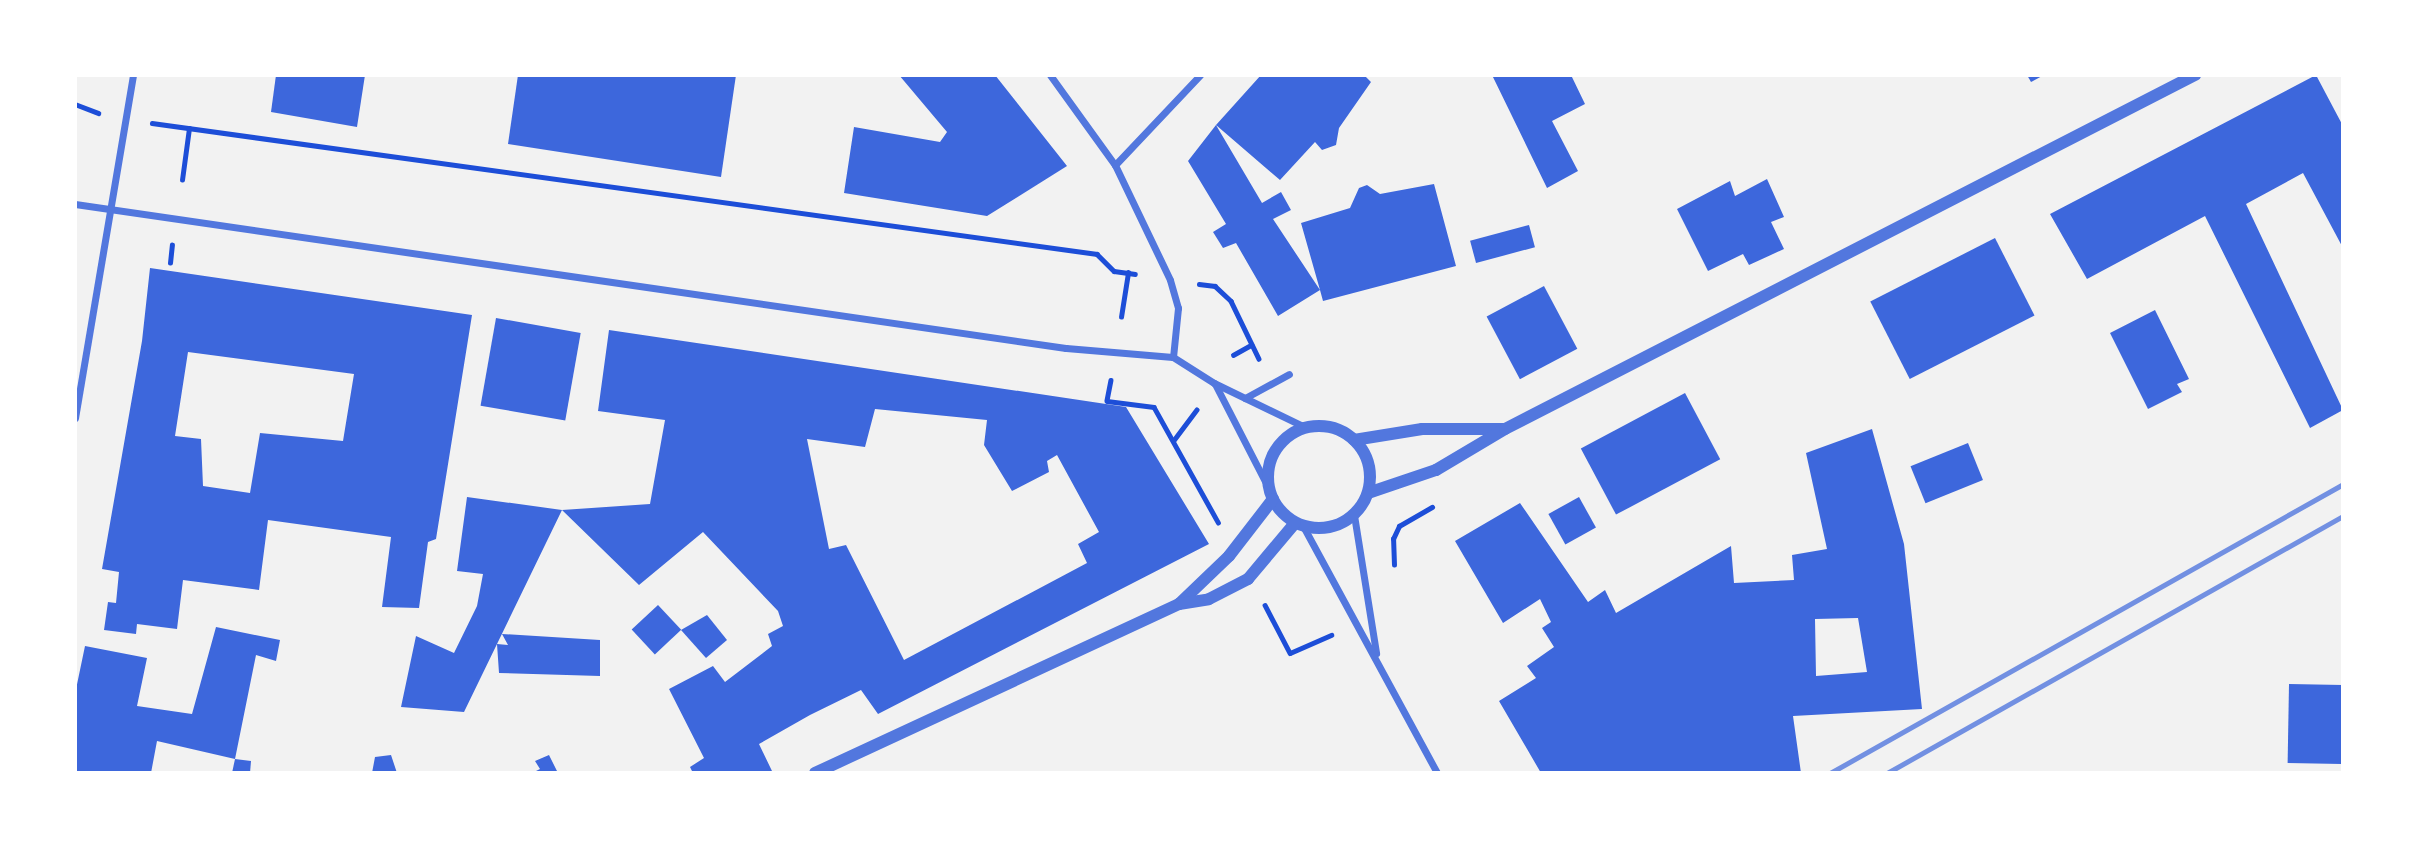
<!DOCTYPE html>
<html>
<head>
<meta charset="utf-8">
<style>
	body { margin:0 }
	#map { position:relative; width:2418px; height:848px; overflow:hidden; background:#f2f2f2; font-family:Figtree,sans-serif }
	div>[style] { position:absolute }
	.building>* { inset:0; background:#3d67dc; transform-origin:0 0 }
	.path>* { height:4.5px; margin:-2.25px; padding:0 2.25px; transform-origin:2.25px; border-radius:2.25px; background:#1d4ed8 }
	.minor>* { height:7px; margin:-3.5px; padding:0 3.5px; transform-origin:3.5px; border-radius:3.5px; background:#5277de }
	.tertiary>* { height:12px; margin:-6px; padding:0 6px; transform-origin:6px; border-radius:6px; background:#5277de }
	.tertiary>.ring { margin:-6px; padding:0; box-sizing:content-box; background:none; border:12px solid #5277de; border-radius:50% }
	.rail>* { height:5px; margin:-2.5px; padding:0 2.5px; transform-origin:2.5px; border-radius:2.5px; background:#7290e2 }
	span { translate:-50% -50%; white-space:nowrap; text-align:center; line-height:1.15; -webkit-text-stroke:6px #fff; paint-order:stroke }
	.frame { position:absolute; inset:0; border:77px solid #fff; pointer-events:none }
</style>
</head>
<body>
<div id="map">
	<div class="building">
		<i style="clip-path:polygon(276px 75px,365px 75px,357px 127px,271px 112px)"></i>
		<i style="clip-path:polygon(518px 75px,736px 75px,721px 177px,508px 144px)"></i>
		<i style="clip-path:polygon(899px 75px,995px 75px,1067px 166px,987px 216px,844px 193px,854px 127px,940px 142px,947px 132px)"></i>
		<i style="clip-path:polygon(1261px 75px,1364px 75px,1371px 82px,1339px 128px,1336px 145px,1322px 150px,1315px 142px,1280px 180px,1216px 125px,1262px 203px,1281px 192px,1291px 210px,1273px 219px,1320px 290px,1301px 223px,1350px 208px,1359px 188px,1367px 185px,1380px 194px,1434px 184px,1456px 266px,1323px 301px,1320px 290px,1278px 316px,1236px 243px,1223px 248px,1213px 232px,1226px 224px,1188px 161px,1216px 125px)"></i>
		<i style="clip-path:polygon(1492px 75px,1571px 75px,1585px 104px,1552px 121px,1578px 171px,1547px 188px)"></i>
		<i style="clip-path:polygon(2027px 75px,2044px 75px,2031px 82px)"></i>
		<i style="clip-path:polygon(2316px 75px,2343px 126px,2343px 248px,2303px 173px,2246px 204px,2343px 410px,2310px 428px,2205px 216px,2087px 279px,2050px 214px)"></i>
		<i style="clip-path:polygon(1767px 179px,1784px 217px,1771px 222px,1784px 249px,1749px 265px,1743px 254px,1708px 271px,1677px 209px,1730px 181px,1735px 196px)"></i>
		<i style="left:1529px;top:225px;width:23px;height:61px;rotate:75deg"></i>
		<i style="left:1995px;top:238px;width:87px;height:140px;rotate:63deg"></i>
		<i style="clip-path:polygon(evenodd,150px 268px,472px 315px,436px 539px,428px 542px,419px 608px,382px 607px,391px 537px,268px 520px,259px 590px,183px 580px,177px 629px,137px 624px,136px 634px,104px 630px,108px 602px,116px 603px,119px 572px,102px 569px,142px 341px,150px 268px,188px 352px,354px 374px,343px 441px,260px 433px,250px 493px,203px 486px,201px 439px,175px 436px,188px 352px)"></i>
		<i style="left:1544px;top:286px;width:71px;height:65px;rotate:62deg"></i>
		<i style="clip-path:polygon(2155px 310px,2189px 379px,2177px 384px,2182px 392px,2148px 409px,2110px 333px)"></i>
		<i style="left:496px;top:318px;width:86px;height:89px;rotate:10deg"></i>
		<i style="clip-path:polygon(evenodd,609px 330px,1126px 407px,1209px 544px,878px 714px,861px 690px,810px 715px,759px 744px,772px 771px,768px 773px,693px 773px,690px 767px,704px 758px,669px 689px,713px 666px,725px 682px,772px 646px,768px 634px,783px 626px,778px 611px,703px 532px,639px 585px,562px 510px,497px 644px,508px 645px,502px 634px,600px 640px,600px 676px,499px 673px,497px 644px,464px 712px,401px 707px,416px 636px,454px 653px,477px 606px,483px 574px,457px 571px,467px 497px,562px 510px,650px 504px,665px 420px,598px 411px,609px 330px,875px 409px,987px 420px,984px 445px,1012px 491px,1049px 472px,1047px 461px,1057px 455px,1099px 532px,1078px 544px,1087px 563px,904px 660px,846px 545px,829px 549px,807px 439px,865px 447px,875px 409px)"></i>
		<i style="left:1685px;top:393px;width:75px;height:118px;rotate:62deg"></i>
		<i style="clip-path:polygon(evenodd,1872px 429px,1904px 544px,1922px 709px,1793px 716px,1801px 773px,1541px 773px,1499px 701px,1536px 678px,1527px 666px,1554px 647px,1542px 628px,1551px 622px,1540px 599px,1503px 623px,1455px 541px,1520px 503px,1588px 602px,1605px 590px,1616px 613px,1731px 546px,1734px 583px,1794px 580px,1792px 555px,1827px 549px,1806px 453px,1872px 429px,1858px 618px,1867px 672px,1816px 676px,1815px 619px,1858px 618px)"></i>
		<i style="left:1968px;top:443px;width:40px;height:62px;rotate:68deg"></i>
		<i style="left:1579px;top:497px;width:35px;height:35px;rotate:61deg"></i>
		<i style="left:658px;top:605px;width:34px;height:36px;rotate:47deg"></i>
		<i style="clip-path:polygon(707px 615px,727px 640px,706px 658px,681px 630px)"></i>
		<i style="clip-path:polygon(216px 627px,280px 640px,276px 661px,256px 655px,235px 759px,157px 741px,151px 773px,75px 773px,75px 694px,85px 646px,147px 658px,137px 706px,192px 714px)"></i>
		<i style="left:2343px;top:685px;width:79px;height:54px;rotate:91deg"></i>
		<i style="clip-path:polygon(391px 755px,397px 773px,372px 773px,375px 757px)"></i>
		<i style="clip-path:polygon(549px 755px,558px 773px,532px 773px,540px 769px,535px 761px)"></i>
		<i style="clip-path:polygon(235px 759px,251px 761px,250px 773px,232px 773px)"></i>
	</div>
	<div class="path">
		<i style="left:75px;top:104px;width:25px;rotate:21deg"></i>
		<i style="left:152px;top:123px;width:954px;rotate:7.89deg"></i>
		<i style="left:1097px;top:254px;width:24px;rotate:45deg"></i>
		<i style="left:1114px;top:271px;width:21px;rotate:8deg"></i>
		<i style="left:182px;top:180px;width:52px;rotate:-82.3deg"></i>
		<i style="left:170px;top:263px;width:18px;rotate:-84deg"></i>
		<i style="left:1199px;top:284px;width:16px;rotate:7deg"></i>
		<i style="left:1215px;top:286px;width:22px;rotate:43deg"></i>
		<i style="left:1231px;top:301px;width:64px;rotate:64.2deg"></i>
		<i style="left:1121px;top:317px;width:45px;rotate:-81deg"></i>
		<i style="left:1233px;top:355px;width:21px;rotate:-29deg"></i>
		<i style="left:1111px;top:380px;width:21px;rotate:101deg"></i>
		<i style="left:1107px;top:401px;width:47px;rotate:7.3deg"></i>
		<i style="left:1154px;top:407px;width:132px;rotate:60.9deg"></i>
		<i style="left:1173px;top:441px;width:39px;rotate:-53deg"></i>
		<i style="left:1394px;top:565px;width:26px;rotate:-92deg"></i>
		<i style="left:1393px;top:539px;width:14px;rotate:-65deg"></i>
		<i style="left:1399px;top:526px;width:38px;rotate:-30deg"></i>
		<i style="left:1265px;top:605px;width:54px;rotate:62.5deg"></i>
		<i style="left:1290px;top:653px;width:45px;rotate:-23.7deg"></i>
	</div>
	<div class="minor">
		<i style="left:1050px;top:75px;width:111px;rotate:54.2deg"></i>
		<i style="left:1115px;top:165px;width:127px;rotate:64.4deg"></i>
		<i style="left:1170px;top:280px;width:29px;rotate:74deg"></i>
		<i style="left:1178px;top:308px;width:49px;rotate:95.8deg"></i>
		<i style="left:1115px;top:165px;width:124px;rotate:-46.6deg"></i>
		<i style="left:75px;top:204px;width:1001px;rotate:8.27deg"></i>
		<i style="left:1066px;top:348px;width:107px;rotate:4.8deg"></i>
		<i style="left:1173px;top:357px;width:49px;rotate:32.4deg"></i>
		<i style="left:1214px;top:383px;width:103px;rotate:25.8deg"></i>
		<i style="left:1215px;top:384px;width:118px;rotate:62.8deg"></i>
		<i style="left:1245px;top:398px;width:50px;rotate:-28.6deg"></i>
		<i style="left:75px;top:418px;width:348px;rotate:-80.4deg"></i>
		<i style="left:1354px;top:515px;width:140px;rotate:80.9deg"></i>
		<i style="left:1303px;top:526px;width:281px;rotate:61.5deg"></i>
	</div>
	<div class="tertiary">
		<i class="ring" style="left:1268px;top:426px;width:90px;height:90px"></i>
		<i style="left:1354px;top:440px;width:69px;rotate:-9.2deg"></i>
		<i style="left:1422px;top:429px;width:81px"></i>
		<i style="left:1368px;top:493px;width:72px;rotate:-18.7deg"></i>
		<i style="left:1436px;top:470px;width:80px;rotate:-30.7deg"></i>
		<i style="left:1505px;top:429px;width:776px;rotate:-27.16deg"></i>
		<i style="left:1179px;top:604px;width:69px;rotate:-43.8deg"></i>
		<i style="left:1229px;top:556px;width:72px;rotate:-52.3deg"></i>
		<i style="left:815px;top:773px;width:401px;rotate:-24.9deg"></i>
		<i style="left:1179px;top:604px;width:30px;rotate:-9deg"></i>
		<i style="left:1209px;top:599px;width:44px;rotate:-27.1deg"></i>
		<i style="left:1248px;top:579px;width:73px;rotate:-50deg"></i>
	</div>
	<div class="rail">
		<i style="left:1830px;top:773px;width:589px;rotate:-29.39deg"></i>
		<i style="left:1887px;top:773px;width:523px;rotate:-29.41deg"></i>
	</div>
	<div class="frame"></div>
</div>
</body>
</html>
